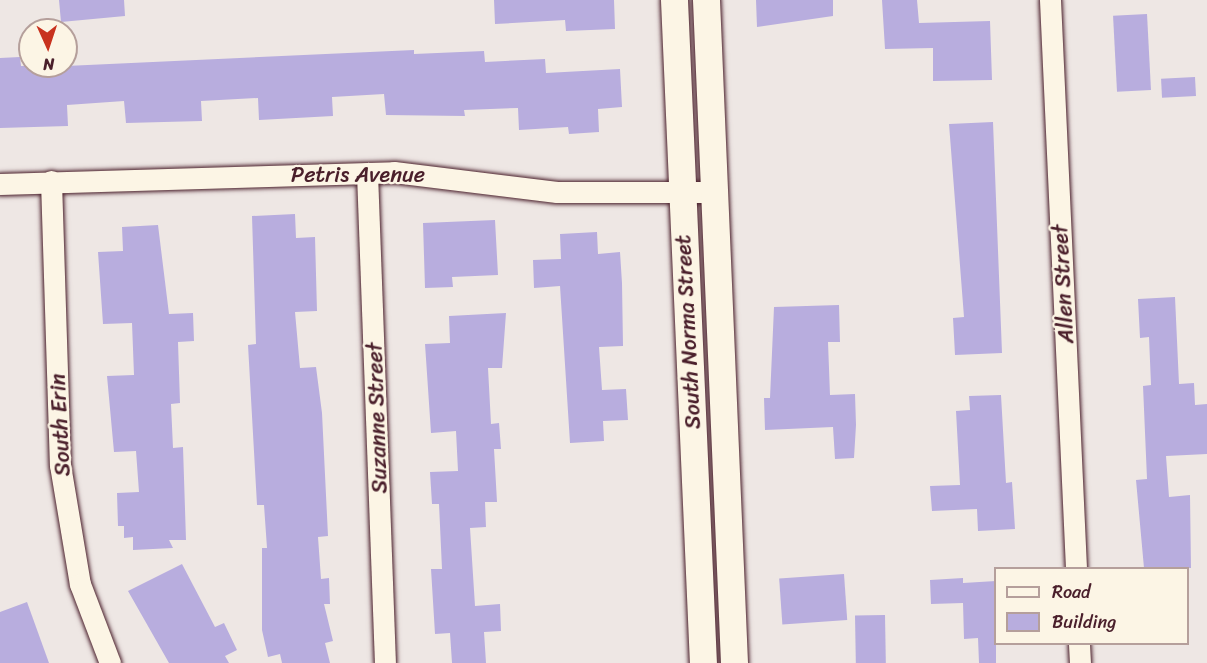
<!DOCTYPE html>
<html>
<head>
<meta charset="utf-8">
<style>
	body { margin:0 }
	#map { position:relative; width:1207px; height:663px; overflow:hidden; background:#eee7e4; font-family:Sriracha,sans-serif }
	div>[style] { position:absolute }
	.building>* { inset:0; background:#b8adde; transform-origin:0 0 }
	.roads { filter:drop-shadow(0 0 2px #4a1f2b) drop-shadow(0 0 2px #4a1f2b) }
	.minor>* { height:21px; margin:-10.5px; padding:0 10.5px; transform-origin:10.5px; border-radius:10.5px; background:#fcf5e5 }
	.tertiary>* { height:27px; margin:-13.5px; padding:0 13.5px; transform-origin:13.5px; border-radius:13.5px; background:#fcf5e5 }
	span { translate:-50% -50%; white-space:nowrap; text-align:center; line-height:1.15; -webkit-text-stroke:4.5px #fcf5e5; paint-order:stroke }
	.street-label { font-size:22px; color:#4a1f2b }
	.legend { position:absolute; left:994px; top:567px; width:195px; height:78px; box-sizing:border-box; background:#fcf5e5; border:2px solid #b59f9b; margin:0; padding:8px 10px; list-style:none; font-size:18px; color:#4a1f2b }
	.legend li { display:flex; align-items:center; gap:12px; height:30px }
	.legend b { width:30px; border:2px solid #b59f9b }
	.north { position:absolute; left:18px; top:18px; width:60px; height:60px; box-sizing:border-box; background:#fcf5e5; border:2px solid #b59f9b; border-radius:50%; rotate:177deg; font-size:16px; font-weight:700; line-height:24px; text-align:center; color:#4a1f2b }
	.north::after { content:''; display:block; margin:auto; width:21px; height:27px; background:#c8321e; clip-path:polygon(50% 0,100% 100%,50% 72%,0 100%) }
</style>
</head>
<body>
<div id="map">
	<div class="building">
		<i style="clip-path:polygon(59px 0,124px 0,125px 16px,61px 22px)"></i>
		<i style="clip-path:polygon(494px 0,614px 0,615px 29px,566px 31px,565px 20px,495px 24px)"></i>
		<i style="clip-path:polygon(756px 0,833px 0,833px 16px,757px 27px)"></i>
		<i style="clip-path:polygon(882px 0,917px 0,919px 23px,990px 21px,992px 80px,933px 81px,933px 48px,885px 49px)"></i>
		<i style="left:1147px;top:14px;width:76px;height:34px;rotate:87deg"></i>
		<i style="clip-path:polygon(414px 50px,414px 54px,484px 51px,485px 62px,545px 59px,546px 73px,620px 69px,622px 107px,598px 109px,599px 132px,569px 134px,568px 127px,519px 130px,518px 108px,464px 110px,465px 116px,386px 115px,384px 94px,332px 97px,333px 116px,259px 120px,258px 98px,201px 101px,202px 121px,126px 123px,124px 101px,67px 105px,68px 126px,0 128px,0 58px,20px 57px,21px 66px,66px 66px)"></i>
		<i style="left:1195px;top:77px;width:19px;height:34px;rotate:87deg"></i>
		<i style="clip-path:polygon(993px 122px,1002px 353px,955px 355px,953px 318px,964px 317px,949px 124px)"></i>
		<i style="clip-path:polygon(295px 214px,296px 238px,315px 237px,317px 311px,295px 312px,300px 368px,316px 367px,322px 413px,328px 536px,318px 537px,321px 579px,329px 578px,330px 604px,324px 604px,333px 641px,325px 643px,330px 663px,282px 663px,280px 654px,268px 657px,262px 630px,262px 548px,267px 548px,264px 505px,257px 505px,248px 345px,256px 344px,252px 216px)"></i>
		<i style="clip-path:polygon(495px 220px,498px 275px,452px 277px,453px 287px,425px 288px,423px 223px)"></i>
		<i style="clip-path:polygon(158px 225px,169px 314px,193px 313px,194px 341px,178px 342px,180px 403px,171px 404px,173px 448px,183px 447px,186px 540px,169px 540px,173px 548px,133px 550px,133px 537px,124px 538px,124px 526px,118px 526px,117px 493px,139px 492px,136px 451px,114px 452px,107px 376px,134px 375px,132px 323px,103px 324px,98px 252px,123px 251px,122px 227px)"></i>
		<i style="clip-path:polygon(597px 232px,598px 254px,620px 252px,622px 283px,623px 346px,599px 347px,602px 390px,626px 389px,628px 420px,603px 421px,604px 441px,570px 443px,560px 286px,534px 288px,533px 260px,561px 259px,560px 234px)"></i>
		<i style="clip-path:polygon(1175px 297px,1179px 384px,1194px 383px,1195px 405px,1207px 404px,1207px 454px,1166px 456px,1169px 497px,1190px 495px,1191px 568px,1144px 568px,1136px 480px,1147px 479px,1143px 386px,1151px 385px,1149px 337px,1140px 338px,1138px 299px)"></i>
		<i style="clip-path:polygon(839px 305px,840px 342px,828px 342px,830px 395px,855px 394px,856px 425px,854px 458px,835px 459px,833px 427px,765px 430px,764px 398px,770px 398px,774px 307px)"></i>
		<i style="clip-path:polygon(506px 313px,502px 368px,488px 368px,491px 424px,499px 423px,501px 449px,494px 449px,497px 502px,485px 502px,486px 527px,470px 528px,475px 606px,500px 604px,501px 631px,484px 632px,486px 663px,452px 663px,450px 633px,435px 634px,431px 569px,442px 569px,439px 504px,432px 504px,430px 472px,458px 471px,456px 431px,431px 433px,425px 344px,450px 343px,449px 316px)"></i>
		<i style="clip-path:polygon(1001px 395px,1006px 483px,1012px 482px,1015px 529px,978px 531px,977px 509px,932px 511px,930px 486px,960px 485px,956px 411px,970px 410px,969px 396px)"></i>
		<i style="clip-path:polygon(182px 564px,215px 627px,224px 623px,237px 650px,225px 656px,229px 663px,169px 663px,128px 591px)"></i>
		<i style="left:844px;top:574px;width:46px;height:65px;rotate:86deg"></i>
		<i style="clip-path:polygon(963px 578px,963px 583px,996px 581px,996px 663px,979px 663px,978px 638px,964px 639px,963px 603px,931px 604px,930px 580px)"></i>
		<i style="clip-path:polygon(27px 602px,49px 663px,0 663px,0 612px)"></i>
		<i style="left:885px;top:615px;width:48px;height:30px;rotate:89deg"></i>
	</div>
	<div class="roads">
		<div class="minor">
			<i style="left:1050px;top:0;width:569px;rotate:87.38deg"></i>
			<i style="left:367px;top:173px;width:490px;rotate:87.9deg"></i>
			<i style="left:51px;top:181px;width:284px;rotate:88.2deg"></i>
			<i style="left:60px;top:465px;width:121px;rotate:80.5deg"></i>
			<i style="left:80px;top:584px;width:85px;rotate:69.2deg"></i>
			<i style="left:0;top:184px;width:394px;rotate:-1.7deg"></i>
			<i style="left:394px;top:172px;width:164px;rotate:7deg"></i>
			<i style="left:557px;top:192px;width:158px"></i>
			<i style="left:1079px;top:644px;width:19px;rotate:87deg"></i>
		</div>
		<div class="tertiary">
			<i style="left:674px;top:0;width:664px;rotate:87.5deg"></i>
			<i style="left:706px;top:0;width:664px;rotate:87.58deg"></i>
		</div>
	</div>
	<div class="street-label">
		<span style="left:358px;top:175px">Petris Avenue</span>
		<span style="left:1063px;top:284px;rotate:-93deg">Allen Street</span>
		<span style="left:688px;top:332px;rotate:-93deg">South Norma Street</span>
		<span style="left:377px;top:418px;rotate:-92deg">Suzanne Street</span>
		<span style="left:60px;top:425px;rotate:-93deg">South Erin</span>
	</div>
	<ul class="legend">
	<li><b style="height:8px;background:#fcf5e5"></b>Road</li>
	<li><b style="height:16px;background:#b8adde"></b>Building</li>
	</ul>
	<div class="north">N</div>
</div>
</body>
</html>
